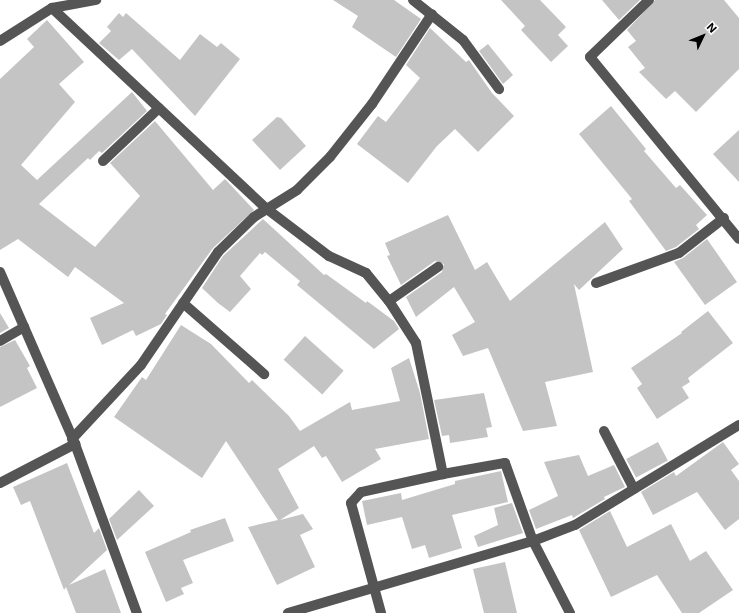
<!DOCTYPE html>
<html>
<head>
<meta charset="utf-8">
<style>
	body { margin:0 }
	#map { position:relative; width:739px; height:613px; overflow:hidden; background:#fff; font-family:Inter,sans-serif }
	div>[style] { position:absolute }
	.building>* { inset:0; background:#c4c4c4; transform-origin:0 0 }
	.minor>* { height:10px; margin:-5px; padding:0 5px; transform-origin:5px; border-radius:5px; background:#555 }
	span { translate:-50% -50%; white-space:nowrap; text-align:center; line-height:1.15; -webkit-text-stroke:3.5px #fff; paint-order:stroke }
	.north { position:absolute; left:683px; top:16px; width:40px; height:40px; -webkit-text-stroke:3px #fff; paint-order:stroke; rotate:47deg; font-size:11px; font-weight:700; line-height:16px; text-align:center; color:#000 }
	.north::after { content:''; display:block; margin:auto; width:14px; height:18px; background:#000; clip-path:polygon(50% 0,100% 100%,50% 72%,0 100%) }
</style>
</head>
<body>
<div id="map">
	<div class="building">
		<i style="clip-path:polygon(333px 0,394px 0,421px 19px,396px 57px,352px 27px,358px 16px)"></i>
		<i style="clip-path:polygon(501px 0,540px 0,566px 27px,558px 35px,568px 46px,551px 62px,521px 30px,525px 26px)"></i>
		<i style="clip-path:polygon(602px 0,640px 0,619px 20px)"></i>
		<i style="clip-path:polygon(655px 0,724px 0,739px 18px,739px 69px,696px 112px,675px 91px,666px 99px,639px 72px,645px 68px,628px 47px,636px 41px,627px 30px)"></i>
		<i style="clip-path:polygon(119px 13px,123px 17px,126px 13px,180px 60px,200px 34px,217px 47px,221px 43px,240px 59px,195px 116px,132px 49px,119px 60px,99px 43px,111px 31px,107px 27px)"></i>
		<i style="clip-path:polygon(47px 20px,84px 62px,59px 84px,75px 102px,21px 165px,37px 180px,132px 92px,147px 111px,102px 153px,99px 151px,90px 160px,88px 158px,39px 204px,95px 247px,140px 196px,110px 163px,155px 121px,213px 190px,225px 179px,254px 210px,213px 248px,165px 314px,167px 315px,161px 324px,136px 336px,133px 330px,102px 345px,90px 318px,124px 303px,75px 267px,68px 277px,18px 239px,0 250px,0 79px,34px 47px,27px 39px)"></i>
		<i style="clip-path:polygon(430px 28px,466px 62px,469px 60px,492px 93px,514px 116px,478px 152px,455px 129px,437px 146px,408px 183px,357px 144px,378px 116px,386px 122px,420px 78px,406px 65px)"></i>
		<i style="clip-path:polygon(488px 44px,513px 75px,503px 84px,479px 51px)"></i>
		<i style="clip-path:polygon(611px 106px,646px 149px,644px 151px,676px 188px,680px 185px,707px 215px,696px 225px,699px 229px,676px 247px,666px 251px,629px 201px,632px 199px,579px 134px)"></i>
		<i style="clip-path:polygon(277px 117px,281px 118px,306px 146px,280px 170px,252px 140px)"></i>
		<i style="clip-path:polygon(739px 130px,739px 182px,713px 154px)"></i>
		<i style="clip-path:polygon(448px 215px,475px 270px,487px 262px,510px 301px,605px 222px,623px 249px,579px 290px,574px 284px,593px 372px,545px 382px,557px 426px,523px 431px,488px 348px,463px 356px,452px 335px,475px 322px,454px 287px,416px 317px,406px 297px,442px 272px,444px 264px,435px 261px,401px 285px,387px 256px,390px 255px,385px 243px)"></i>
		<i style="clip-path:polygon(263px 219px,324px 275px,326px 274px,366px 303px,367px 301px,394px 321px,399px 329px,374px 349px,297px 285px,300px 281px,265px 252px,262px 255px,260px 253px,240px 276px,251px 289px,230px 312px,218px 303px,202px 288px,223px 256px)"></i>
		<i style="clip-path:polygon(707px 239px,737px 282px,705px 305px,674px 262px,683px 258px)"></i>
		<i style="clip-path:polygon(708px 311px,733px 343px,688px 378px,690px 382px,682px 387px,689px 398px,657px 419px,637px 388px,642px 384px,631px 368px,682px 333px,681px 332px)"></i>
		<i style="clip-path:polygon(0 313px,9px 328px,0 333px)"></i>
		<i style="clip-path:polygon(181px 325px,211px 344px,249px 383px,252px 380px,289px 416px,300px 431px,350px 402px,352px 410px,400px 401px,391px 368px,409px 358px,420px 393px,429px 439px,375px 449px,381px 459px,342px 482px,326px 456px,322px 458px,314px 446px,278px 469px,299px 508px,280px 520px,303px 514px,313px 529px,300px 535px,315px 567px,277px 585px,248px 527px,278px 520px,226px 441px,202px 478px,114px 417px,142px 377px,146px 380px)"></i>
		<i style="left:305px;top:336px;width:52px;height:32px;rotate:42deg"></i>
		<i style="clip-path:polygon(15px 340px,30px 366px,27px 368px,37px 388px,0 407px,0 347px)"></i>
		<i style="clip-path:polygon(484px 393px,492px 427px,486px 428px,488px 437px,450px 443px,449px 435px,442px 436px,434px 400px)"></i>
		<i style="left:658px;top:442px;width:21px;height:36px;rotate:62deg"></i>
		<i style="clip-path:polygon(723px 442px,739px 464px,731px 470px,739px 481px,739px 519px,725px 530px,697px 492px,653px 515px,641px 492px,674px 472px,676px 476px)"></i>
		<i style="clip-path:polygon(579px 455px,588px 476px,614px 465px,625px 487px,604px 497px,605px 499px,573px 518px,572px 515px,536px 529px,529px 510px,558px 496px,544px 462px)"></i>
		<i style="clip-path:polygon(67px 463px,94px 533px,99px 528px,107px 550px,69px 585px,105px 569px,121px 613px,76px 613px,66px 587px,64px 590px,30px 501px,21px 505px,13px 487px)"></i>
		<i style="clip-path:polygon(501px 471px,508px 502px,452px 515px,462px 548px,429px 558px,425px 545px,412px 549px,402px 517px,367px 525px,362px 501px,401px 493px,402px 500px,455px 484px,455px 481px)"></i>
		<i style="clip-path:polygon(139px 490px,154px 506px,117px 540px,109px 519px)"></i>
		<i style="clip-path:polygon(512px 503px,523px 533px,478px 547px,474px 536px,498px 525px,494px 508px)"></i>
		<i style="clip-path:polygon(610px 511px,627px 547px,671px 524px,690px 561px,706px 551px,733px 590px,699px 613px,682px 613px,657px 575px,611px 597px,579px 530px)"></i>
		<i style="clip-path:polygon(225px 518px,234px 541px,183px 560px,193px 583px,181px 588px,184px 594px,166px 602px,145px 552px,191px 532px,190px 530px)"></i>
		<i style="clip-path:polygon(505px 562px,517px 613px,484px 613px,473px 569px)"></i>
	</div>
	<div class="minor">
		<i style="left:413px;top:0;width:64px;rotate:38.7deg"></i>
		<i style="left:463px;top:40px;width:61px;rotate:53.7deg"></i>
		<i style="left:649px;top:0;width:82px;rotate:136deg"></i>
		<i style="left:590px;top:57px;width:235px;rotate:50.7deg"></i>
		<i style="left:52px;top:8px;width:294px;rotate:43.1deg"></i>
		<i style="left:267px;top:209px;width:78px;rotate:37.2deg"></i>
		<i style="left:329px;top:256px;width:41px;rotate:24.7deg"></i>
		<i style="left:366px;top:273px;width:36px;rotate:51deg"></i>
		<i style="left:389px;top:301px;width:50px;rotate:57.3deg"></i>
		<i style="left:416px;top:343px;width:134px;rotate:78.4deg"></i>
		<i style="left:443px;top:474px;width:84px;rotate:167.6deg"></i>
		<i style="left:361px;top:492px;width:15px;rotate:132deg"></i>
		<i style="left:351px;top:503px;width:114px;rotate:74.7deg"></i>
		<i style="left:0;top:41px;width:62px;rotate:-32.4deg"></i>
		<i style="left:52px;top:8px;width:45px;rotate:-10.3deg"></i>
		<i style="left:103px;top:161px;width:77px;rotate:-43.4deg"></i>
		<i style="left:0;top:272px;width:188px;rotate:66.4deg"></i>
		<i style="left:75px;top:444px;width:180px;rotate:69.9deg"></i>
		<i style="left:596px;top:283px;width:88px;rotate:-19.9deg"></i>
		<i style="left:679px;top:253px;width:57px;rotate:-37.9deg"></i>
		<i style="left:389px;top:301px;width:60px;rotate:-34.8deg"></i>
		<i style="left:183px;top:303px;width:108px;rotate:41.2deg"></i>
		<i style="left:0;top:341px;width:28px;rotate:-30deg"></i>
		<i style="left:604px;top:431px;width:65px;rotate:62.7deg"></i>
		<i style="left:72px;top:439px;width:101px;rotate:-47deg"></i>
		<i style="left:141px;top:365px;width:137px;rotate:-55.7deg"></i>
		<i style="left:218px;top:252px;width:50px;rotate:-44.2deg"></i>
		<i style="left:254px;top:217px;width:51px;rotate:-32.1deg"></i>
		<i style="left:297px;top:190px;width:47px;rotate:-45deg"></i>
		<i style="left:330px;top:157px;width:68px;rotate:-51.6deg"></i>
		<i style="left:372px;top:104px;width:108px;rotate:-56.3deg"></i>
		<i style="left:443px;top:474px;width:63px;rotate:-10.1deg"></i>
		<i style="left:505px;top:463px;width:83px;rotate:70.3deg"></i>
		<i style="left:533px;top:541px;width:81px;rotate:62.8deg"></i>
		<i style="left:0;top:483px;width:85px;rotate:-27.5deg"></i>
		<i style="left:288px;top:613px;width:255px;rotate:-16.4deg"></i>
		<i style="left:533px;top:541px;width:45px;rotate:-20.9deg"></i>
		<i style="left:575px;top:525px;width:192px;rotate:-31.4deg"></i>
	</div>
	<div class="north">N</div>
</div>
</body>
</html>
